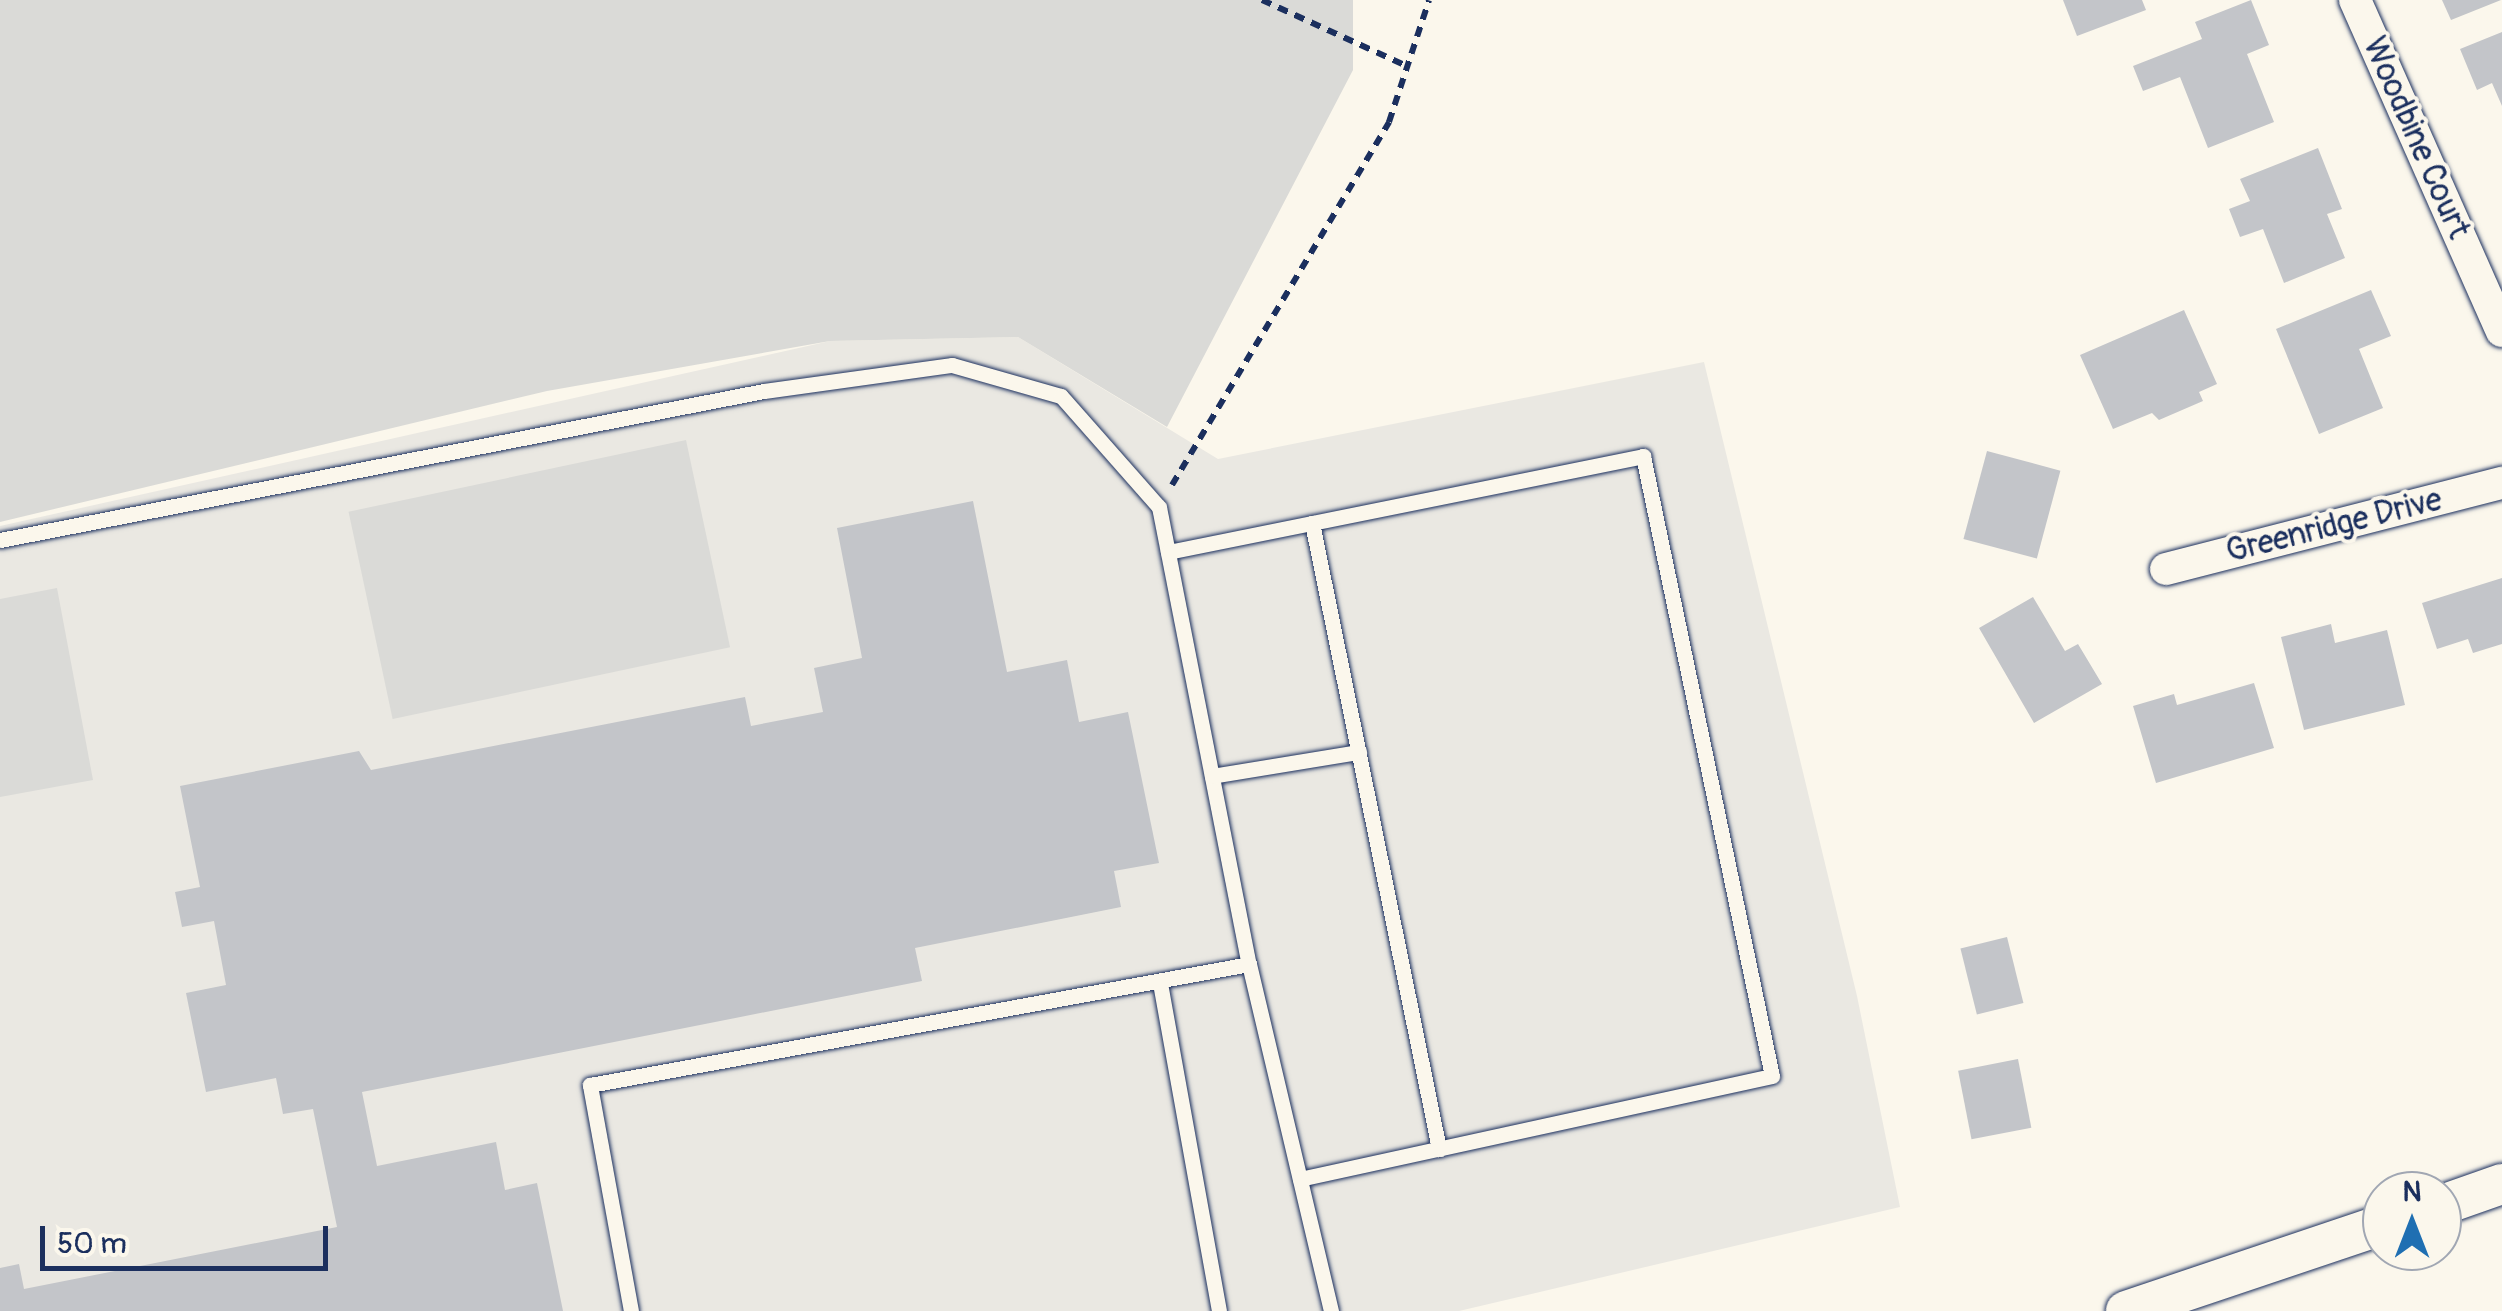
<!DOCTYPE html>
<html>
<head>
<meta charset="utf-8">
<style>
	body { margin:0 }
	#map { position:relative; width:2502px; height:1311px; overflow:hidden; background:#fbf7ec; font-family:Pangolin,sans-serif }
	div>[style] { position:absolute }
	.built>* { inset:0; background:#eae8e2 }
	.green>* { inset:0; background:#dadad7; transform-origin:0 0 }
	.building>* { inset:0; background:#c3c5c9; transform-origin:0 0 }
	.path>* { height:6px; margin-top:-3px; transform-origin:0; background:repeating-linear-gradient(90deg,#1b2f5e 0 10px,transparent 0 18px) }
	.roads { filter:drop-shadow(0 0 2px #1b2f5e) drop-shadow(0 0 2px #1b2f5e) }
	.service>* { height:15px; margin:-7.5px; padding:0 7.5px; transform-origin:7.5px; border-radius:7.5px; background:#fbf7ec }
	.minor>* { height:32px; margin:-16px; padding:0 16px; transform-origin:16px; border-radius:16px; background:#fbf7ec }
	.tertiary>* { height:40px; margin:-20px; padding:0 20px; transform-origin:20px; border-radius:20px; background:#fbf7ec }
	span { translate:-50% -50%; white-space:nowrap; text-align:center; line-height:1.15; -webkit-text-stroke:8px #fbf7ec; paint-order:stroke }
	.street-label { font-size:32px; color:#1b2f5e }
	.north { position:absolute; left:2362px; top:1171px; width:100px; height:100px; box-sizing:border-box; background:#fbf7ec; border:2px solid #a1a7b3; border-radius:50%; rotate:0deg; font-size:28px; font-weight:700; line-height:40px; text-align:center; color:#1b2f5e }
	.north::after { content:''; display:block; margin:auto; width:35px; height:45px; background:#1f6fb2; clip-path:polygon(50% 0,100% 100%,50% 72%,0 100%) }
	.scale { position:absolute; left:40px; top:1226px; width:288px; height:45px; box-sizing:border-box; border:5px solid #1b2f5e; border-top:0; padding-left:12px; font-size:30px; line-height:35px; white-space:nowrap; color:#1b2f5e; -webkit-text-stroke:8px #fbf7ec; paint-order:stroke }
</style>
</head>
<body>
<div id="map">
	<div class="built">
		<i style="clip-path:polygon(1018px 337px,1218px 459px,1704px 362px,1857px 996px,1900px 1207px,1459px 1311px,0 1311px,0 526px,830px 341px)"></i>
	</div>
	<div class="green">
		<i style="clip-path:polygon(0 0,1353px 0,1353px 70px,1167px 427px,1018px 337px,830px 341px,547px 391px,0 522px)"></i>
		<i style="left:686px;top:440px;width:212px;height:345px;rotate:78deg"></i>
		<i style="clip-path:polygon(57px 588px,93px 780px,0 797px,0 599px)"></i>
	</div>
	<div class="building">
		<i style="clip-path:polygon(2063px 0,2142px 0,2146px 10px,2077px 36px)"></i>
		<i style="clip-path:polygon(2251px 0,2269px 45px,2247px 54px,2274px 122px,2208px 148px,2180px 77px,2143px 91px,2133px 66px,2202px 39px,2195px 22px)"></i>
		<i style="clip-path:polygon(2442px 0,2501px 0,2451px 20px)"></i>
		<i style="clip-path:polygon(2502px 32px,2502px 106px,2492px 83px,2477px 90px,2460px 49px)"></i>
		<i style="clip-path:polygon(2318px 148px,2342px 209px,2327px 214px,2345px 258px,2284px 283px,2263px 229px,2240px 237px,2229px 209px,2250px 201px,2240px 179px)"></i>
		<i style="clip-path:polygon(2371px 290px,2391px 336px,2359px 349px,2383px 408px,2319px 434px,2276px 329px)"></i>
		<i style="clip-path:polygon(2184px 310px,2217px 384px,2199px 392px,2203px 401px,2159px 420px,2152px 413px,2113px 429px,2080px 355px)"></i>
		<i style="left:1987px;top:451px;width:76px;height:91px;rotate:15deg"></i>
		<i style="clip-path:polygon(973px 501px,1007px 672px,1067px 660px,1079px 722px,1128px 712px,1159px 863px,1114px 871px,1121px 907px,915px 948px,922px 981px,362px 1092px,377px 1166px,496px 1142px,505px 1190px,537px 1183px,563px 1311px,0 1311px,0 1268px,19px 1264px,24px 1289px,337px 1227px,313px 1109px,283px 1114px,276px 1078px,206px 1092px,186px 993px,226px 985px,214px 921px,182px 927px,175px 892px,200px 887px,180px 786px,359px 751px,371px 770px,745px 697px,751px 726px,823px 712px,814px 668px,862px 658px,837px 528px)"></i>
		<i style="clip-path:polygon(2502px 578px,2502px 644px,2473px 653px,2468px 639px,2437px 649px,2422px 603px)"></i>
		<i style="clip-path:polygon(2033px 597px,2065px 651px,2078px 644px,2102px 684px,2034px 723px,1979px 628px)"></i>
		<i style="clip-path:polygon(2331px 624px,2335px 643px,2387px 630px,2405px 705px,2304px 730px,2281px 637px)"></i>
		<i style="clip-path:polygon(2254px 683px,2274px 748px,2156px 783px,2133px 706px,2174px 694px,2177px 705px)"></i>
		<i style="left:2007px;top:937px;width:68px;height:48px;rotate:76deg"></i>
		<i style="left:2018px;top:1059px;width:70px;height:61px;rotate:79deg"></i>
	</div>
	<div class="path">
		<i style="left:1262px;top:0;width:159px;rotate:24.5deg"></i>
		<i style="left:1172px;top:485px;width:423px;rotate:-59.1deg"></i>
		<i style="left:1389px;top:122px;width:128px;rotate:-71.8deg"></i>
	</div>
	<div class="roads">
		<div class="service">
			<i style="left:1312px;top:523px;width:639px;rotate:78.53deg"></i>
			<i style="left:0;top:540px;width:778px;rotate:-11.04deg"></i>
			<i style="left:764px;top:391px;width:190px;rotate:-7.9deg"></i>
			<i style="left:952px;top:365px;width:113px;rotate:15.9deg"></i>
			<i style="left:1061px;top:396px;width:148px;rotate:48.6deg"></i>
			<i style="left:1159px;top:507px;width:466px;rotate:78.9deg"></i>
			<i style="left:1249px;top:964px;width:357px;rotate:76.7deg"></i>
			<i style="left:1168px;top:552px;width:485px;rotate:-11.4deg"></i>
			<i style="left:1643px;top:456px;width:633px;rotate:78.25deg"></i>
			<i style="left:1772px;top:1076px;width:483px;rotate:167.7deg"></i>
			<i style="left:1212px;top:776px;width:149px;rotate:-9.3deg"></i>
			<i style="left:1160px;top:983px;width:333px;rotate:79.8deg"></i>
			<i style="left:631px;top:1311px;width:230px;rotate:-100.3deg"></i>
			<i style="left:590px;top:1085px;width:670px;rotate:-10.4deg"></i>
		</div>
		<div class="minor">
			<i style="left:2355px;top:0;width:362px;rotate:66.1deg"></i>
			<i style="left:2166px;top:569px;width:347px;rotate:-14.4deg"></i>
		</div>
		<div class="tertiary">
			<i style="left:2442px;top:1205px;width:64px;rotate:-19.3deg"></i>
			<i style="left:2126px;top:1311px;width:270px;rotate:-18.6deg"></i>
		</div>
	</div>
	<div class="street-label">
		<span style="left:2416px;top:138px;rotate:66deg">Woodbine Court</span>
		<span style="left:2334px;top:526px;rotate:-14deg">Greenridge Drive</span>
	</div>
	<div class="north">N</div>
	<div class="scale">50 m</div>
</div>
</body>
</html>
